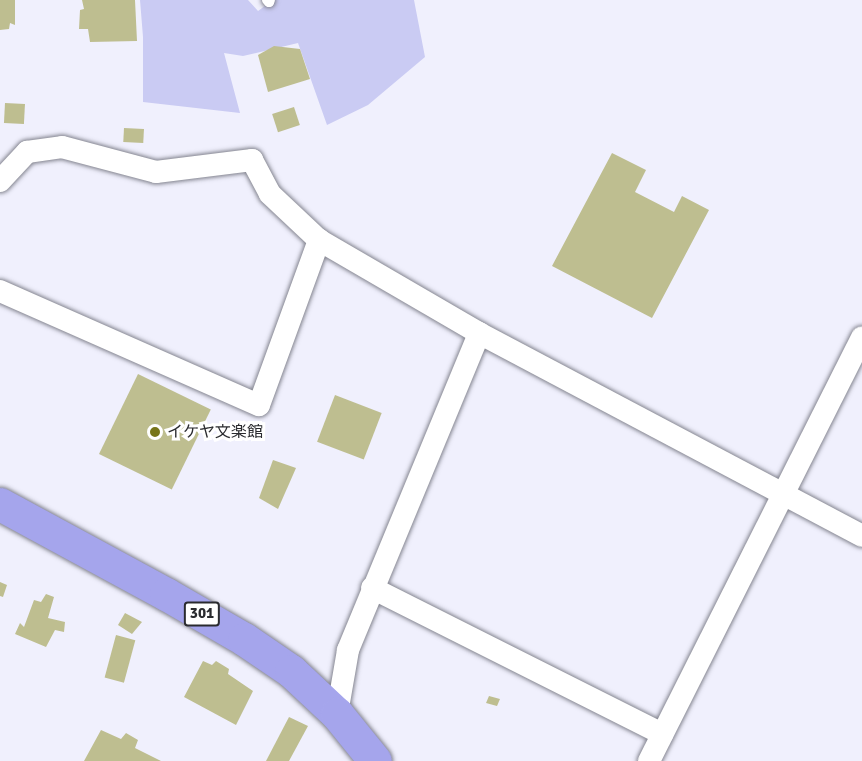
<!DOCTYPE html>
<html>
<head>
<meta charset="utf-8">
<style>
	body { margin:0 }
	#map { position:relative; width:862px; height:761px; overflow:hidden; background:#f0f0fd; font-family:Signika,"Noto Sans JP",sans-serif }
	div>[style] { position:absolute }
	.green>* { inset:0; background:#cacbf3 }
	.building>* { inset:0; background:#bebe90; transform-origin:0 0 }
	.roads { filter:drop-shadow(0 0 2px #848590) drop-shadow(0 0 2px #848590) }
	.lane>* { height:10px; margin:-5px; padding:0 5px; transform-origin:5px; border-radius:5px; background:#fff }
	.street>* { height:22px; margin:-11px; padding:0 11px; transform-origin:11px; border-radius:11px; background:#fff }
	.highway>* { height:33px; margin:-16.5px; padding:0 16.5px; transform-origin:16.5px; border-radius:16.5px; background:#a5a5ec }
	.dots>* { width:16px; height:16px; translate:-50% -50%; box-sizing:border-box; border:3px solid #fff; border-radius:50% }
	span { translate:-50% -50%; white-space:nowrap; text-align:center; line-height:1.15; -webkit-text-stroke:6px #fff; paint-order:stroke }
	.shield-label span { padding:2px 4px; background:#fff; border:2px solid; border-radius:4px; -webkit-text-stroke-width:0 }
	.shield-label { font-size:15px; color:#2a2b2f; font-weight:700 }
	.poi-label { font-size:16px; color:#2a2b2f }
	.left { translate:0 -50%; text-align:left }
</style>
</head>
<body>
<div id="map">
	<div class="green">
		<i style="clip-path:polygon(140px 0,248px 0,258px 11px,273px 0,414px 0,425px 57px,368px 105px,327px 125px,298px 43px,243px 56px,224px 53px,240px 113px,143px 102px,143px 37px)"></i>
	</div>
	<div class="building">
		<i style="clip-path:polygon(0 0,15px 0,15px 25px,10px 23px,9px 29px,0 30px)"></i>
		<i style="clip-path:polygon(82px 0,135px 0,137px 41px,90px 42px,88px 29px,79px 29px,80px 10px,84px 9px)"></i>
		<i style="clip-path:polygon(274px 46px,300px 49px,310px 79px,268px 92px,258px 55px)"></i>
		<i style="left:5px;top:103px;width:20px;height:20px;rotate:3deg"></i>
		<i style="left:294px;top:107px;width:19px;height:23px;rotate:72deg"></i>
		<i style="left:124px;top:128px;width:20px;height:14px;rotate:3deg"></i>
		<i style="clip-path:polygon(612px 153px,646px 170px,635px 192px,674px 212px,682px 196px,709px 210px,652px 318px,552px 266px)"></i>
		<i style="left:138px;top:374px;width:81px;height:89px;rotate:26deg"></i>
		<i style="left:335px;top:395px;width:50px;height:50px;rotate:21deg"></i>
		<i style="clip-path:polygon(273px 460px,296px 468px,278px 509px,259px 498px)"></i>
		<i style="clip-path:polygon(0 582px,7px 585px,3px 597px,0 596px)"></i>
		<i style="clip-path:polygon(46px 594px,54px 597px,48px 618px,65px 622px,64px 632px,55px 630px,46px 647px,15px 634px,20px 623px,24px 627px,34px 600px,41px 602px)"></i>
		<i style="clip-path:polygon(125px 613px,142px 622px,132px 634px,118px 625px)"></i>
		<i style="left:116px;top:635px;width:20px;height:44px;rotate:15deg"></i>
		<i style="clip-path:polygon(203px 661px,212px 665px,216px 661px,229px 669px,228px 674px,253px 691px,236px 725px,184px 697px)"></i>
		<i style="clip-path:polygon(489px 696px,500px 699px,497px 706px,486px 703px)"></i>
		<i style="clip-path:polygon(289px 717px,308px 726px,289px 761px,266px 761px)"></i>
		<i style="clip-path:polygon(101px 730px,121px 739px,126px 733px,138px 740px,135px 748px,161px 761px,84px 761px)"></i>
	</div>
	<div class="roads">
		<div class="lane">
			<i style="left:267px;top:0;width:3px;rotate:45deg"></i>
			<i style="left:269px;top:2px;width:2px;rotate:-63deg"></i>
		</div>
		<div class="street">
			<i style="left:0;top:181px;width:40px;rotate:-47deg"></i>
			<i style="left:27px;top:152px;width:35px;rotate:-8deg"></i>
			<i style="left:62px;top:147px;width:97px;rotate:14.9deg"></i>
			<i style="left:156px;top:172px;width:97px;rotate:-7.1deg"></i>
			<i style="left:252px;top:160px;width:38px;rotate:62deg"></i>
			<i style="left:270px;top:194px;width:67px;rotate:43.2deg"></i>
			<i style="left:319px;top:240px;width:185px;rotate:30.2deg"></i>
			<i style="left:479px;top:333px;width:433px;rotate:27.9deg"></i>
			<i style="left:0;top:291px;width:283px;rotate:23.8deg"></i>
			<i style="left:259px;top:405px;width:176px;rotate:-70deg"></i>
			<i style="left:372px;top:588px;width:325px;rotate:26.7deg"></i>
			<i style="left:337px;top:714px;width:65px;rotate:-80.2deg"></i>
			<i style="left:348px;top:650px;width:343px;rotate:-67.5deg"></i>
			<i style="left:649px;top:761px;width:474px;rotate:-63.3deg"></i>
		</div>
		<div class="highway">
			<i style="left:0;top:504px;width:189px;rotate:28.5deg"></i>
			<i style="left:166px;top:594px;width:90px;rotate:30deg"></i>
			<i style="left:244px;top:639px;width:57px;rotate:34.2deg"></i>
			<i style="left:291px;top:671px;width:63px;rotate:43.1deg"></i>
			<i style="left:337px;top:714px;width:60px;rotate:51deg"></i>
		</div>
	</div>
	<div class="dots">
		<i style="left:155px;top:432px;background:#777519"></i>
	</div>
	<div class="shield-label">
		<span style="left:202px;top:614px">301</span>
	</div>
	<div class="poi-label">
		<span class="left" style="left:167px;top:432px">イケヤ文楽館</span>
	</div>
</div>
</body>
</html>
